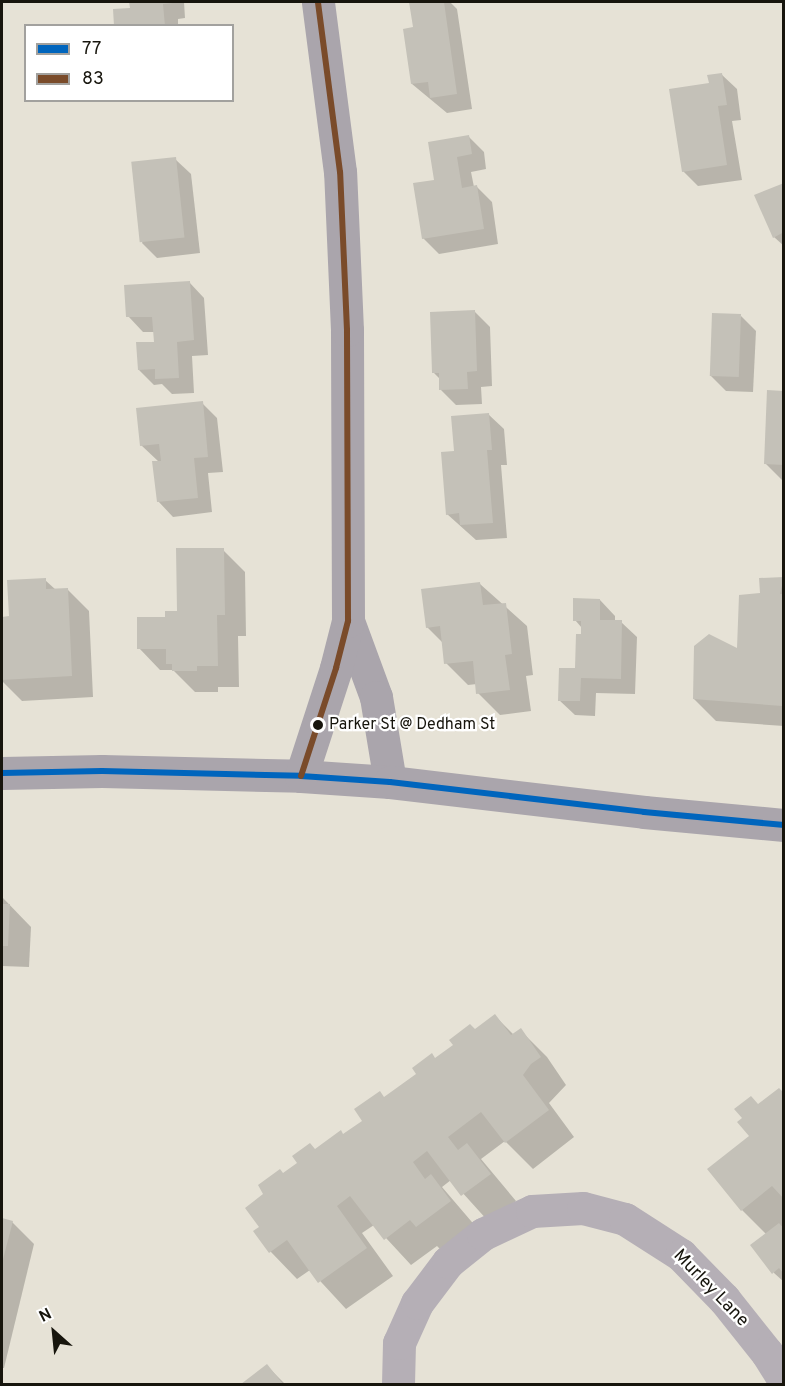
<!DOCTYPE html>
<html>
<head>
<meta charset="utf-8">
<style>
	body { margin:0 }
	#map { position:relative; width:785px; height:1386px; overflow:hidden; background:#e6e2d6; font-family:Overpass,sans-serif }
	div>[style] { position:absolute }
	.shadow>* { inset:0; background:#0003 }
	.building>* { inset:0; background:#c4c1b8; transform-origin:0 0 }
	.street>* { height:33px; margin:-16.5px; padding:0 16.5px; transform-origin:16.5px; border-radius:16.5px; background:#b5afb6 }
	.secondary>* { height:33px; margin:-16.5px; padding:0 16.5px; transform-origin:16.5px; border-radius:16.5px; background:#aaa5ac }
	.bus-1>* { height:6px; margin:-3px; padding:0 3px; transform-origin:3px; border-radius:3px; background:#0065bd }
	.bus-2>* { height:6px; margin:-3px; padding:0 3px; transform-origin:3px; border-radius:3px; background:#7a4b2a }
	.dots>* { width:16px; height:16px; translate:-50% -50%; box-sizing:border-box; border:3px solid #fff; border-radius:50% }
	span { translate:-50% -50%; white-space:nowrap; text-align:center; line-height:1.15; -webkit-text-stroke:4.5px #fff; paint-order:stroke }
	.bus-label { font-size:16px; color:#17150d }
	.left { translate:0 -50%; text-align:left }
	.street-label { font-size:18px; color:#17150d }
	.frame { position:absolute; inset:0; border:3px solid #17150d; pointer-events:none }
	.legend { position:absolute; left:24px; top:24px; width:210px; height:78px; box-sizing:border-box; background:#fff; border:2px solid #a2a19e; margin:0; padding:8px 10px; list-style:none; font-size:18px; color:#17150d }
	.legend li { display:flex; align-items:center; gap:12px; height:30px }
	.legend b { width:30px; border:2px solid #a2a19e }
	.north { position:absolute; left:24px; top:1302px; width:60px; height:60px; -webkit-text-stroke:4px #fff; paint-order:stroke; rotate:333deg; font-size:16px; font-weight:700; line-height:24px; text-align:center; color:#17150d }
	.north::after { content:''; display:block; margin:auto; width:21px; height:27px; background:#17150d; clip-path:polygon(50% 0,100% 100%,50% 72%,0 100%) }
</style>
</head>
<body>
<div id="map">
	<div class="shadow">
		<i style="clip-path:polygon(131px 2px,184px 2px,185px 18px,178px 19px,178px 26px,116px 26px,132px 9px)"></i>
		<i style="clip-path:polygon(410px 2px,450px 2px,457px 9px,472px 109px,447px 113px,412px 84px,414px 28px)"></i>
		<i style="clip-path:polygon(721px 74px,737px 89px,741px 120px,732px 121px,742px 180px,698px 186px,683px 171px,711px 84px)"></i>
		<i style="clip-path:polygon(469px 137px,484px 152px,486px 169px,471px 172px,474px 187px,477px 187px,492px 202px,498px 244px,439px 254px,423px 238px,436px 181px)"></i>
		<i style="clip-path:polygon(175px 159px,191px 174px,200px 253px,157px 258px,142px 243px)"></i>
		<i style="clip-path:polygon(783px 185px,784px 246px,774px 237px)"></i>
		<i style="clip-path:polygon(189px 282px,204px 298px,208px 355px,192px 356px,194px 393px,172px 394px,162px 384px,154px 385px,139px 370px,155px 344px,154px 332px,143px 332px,128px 316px)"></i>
		<i style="clip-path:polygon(474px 311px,490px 327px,492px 386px,481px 387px,482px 404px,456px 405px,441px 390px,440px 379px,434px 373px)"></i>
		<i style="clip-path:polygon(741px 316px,756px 331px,753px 392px,726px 391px,711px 376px)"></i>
		<i style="clip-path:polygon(784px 393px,784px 482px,765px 463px)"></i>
		<i style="clip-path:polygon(202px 403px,217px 418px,223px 472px,208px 473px,212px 512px,173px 517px,158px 501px,159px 462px,141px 445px)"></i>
		<i style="clip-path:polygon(488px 414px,504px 429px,507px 465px,501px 465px,507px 538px,476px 540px,447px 514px,456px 453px)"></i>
		<i style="clip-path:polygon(223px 550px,245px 572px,246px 636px,238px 636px,239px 687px,218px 687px,218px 692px,195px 692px,173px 670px,160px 670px,139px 648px,167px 618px,179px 612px)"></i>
		<i style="clip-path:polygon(784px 579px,784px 726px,716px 721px,694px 699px,739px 651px,761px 594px)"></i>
		<i style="clip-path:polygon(45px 580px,56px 590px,67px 589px,89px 611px,93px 697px,22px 701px,2px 681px,2px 618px,10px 617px)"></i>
		<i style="clip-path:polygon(480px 584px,527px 626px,533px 675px,526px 676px,531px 711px,500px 715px,478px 693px,477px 684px,468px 685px,446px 663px,443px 643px,427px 627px)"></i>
		<i style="clip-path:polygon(600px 600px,615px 616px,615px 622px,621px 622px,637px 637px,635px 694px,596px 693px,595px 716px,575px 715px,559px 700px,576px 669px,582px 628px,575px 620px)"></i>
		<i style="clip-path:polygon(2px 897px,31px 927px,29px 967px,2px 966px)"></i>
		<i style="clip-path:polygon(495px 1016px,514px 1035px,520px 1030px,547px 1057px,566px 1085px,549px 1103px,574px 1137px,533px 1169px,505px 1141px,481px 1159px,516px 1201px,489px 1222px,451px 1180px,442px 1187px,477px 1228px,444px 1253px,437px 1246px,411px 1265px,374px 1225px,362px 1233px,393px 1276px,346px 1309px,310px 1270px,297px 1279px,271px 1252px,255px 1231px,261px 1227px,284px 1175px,316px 1150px,344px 1136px,364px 1121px,385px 1098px)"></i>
		<i style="clip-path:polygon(784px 1094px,784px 1225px,781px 1227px,784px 1230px,784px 1282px,774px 1273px,766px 1234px,742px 1210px,751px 1136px,759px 1106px)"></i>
		<i style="clip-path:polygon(2px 1220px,12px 1222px,34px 1244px,4px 1368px,2px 1368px)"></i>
		<i style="clip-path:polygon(267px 1366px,285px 1384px,244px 1384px)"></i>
	</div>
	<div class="building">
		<i style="clip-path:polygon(129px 2px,173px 2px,173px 3px,163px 4px,165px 26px,114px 26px,113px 9px,130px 8px)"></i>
		<i style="clip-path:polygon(409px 2px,444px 2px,457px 94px,430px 98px,428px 82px,411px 84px,403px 29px,413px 27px)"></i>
		<i style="clip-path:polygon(722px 73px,727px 105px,718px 106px,727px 165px,682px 172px,669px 89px,709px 83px,707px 75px)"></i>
		<i style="clip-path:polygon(469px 135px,472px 154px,457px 157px,462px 188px,477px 185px,484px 229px,422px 239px,413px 183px,434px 180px,428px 142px)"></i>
		<i style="left:176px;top:157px;width:81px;height:45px;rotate:84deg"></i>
		<i style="clip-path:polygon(784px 183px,784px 232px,773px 238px,754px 195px)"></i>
		<i style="clip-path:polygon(190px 281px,194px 340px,177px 342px,179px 378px,155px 379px,155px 369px,138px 370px,136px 342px,154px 342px,152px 317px,126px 317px,124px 285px)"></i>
		<i style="clip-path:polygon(475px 310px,477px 371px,467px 372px,468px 389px,439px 390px,439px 373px,432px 373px,430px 312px)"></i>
		<i style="left:712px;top:313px;width:29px;height:63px;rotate:2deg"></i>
		<i style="clip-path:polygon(767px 390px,784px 391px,784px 465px,764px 464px)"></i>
		<i style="clip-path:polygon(203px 401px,208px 457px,194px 458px,198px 498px,157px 502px,152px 461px,161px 461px,159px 444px,140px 446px,136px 408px)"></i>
		<i style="clip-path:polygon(489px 413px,492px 450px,487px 450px,493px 523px,460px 525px,459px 513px,446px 515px,441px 452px,454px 451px,451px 416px)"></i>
		<i style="clip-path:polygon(176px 548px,224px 548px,225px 615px,217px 615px,218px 666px,197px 666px,197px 671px,172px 671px,172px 664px,166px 664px,166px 649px,137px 649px,137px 617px,165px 617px,165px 611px,177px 611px)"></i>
		<i style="clip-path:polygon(784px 577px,780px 594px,784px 594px,782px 706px,693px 699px,694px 646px,709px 634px,737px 648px,739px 595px,760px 593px,759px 578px)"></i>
		<i style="clip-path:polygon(46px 578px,46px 589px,68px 588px,72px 676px,2px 680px,2px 617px,9px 616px,7px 580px)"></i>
		<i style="clip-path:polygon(480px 582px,483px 605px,506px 603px,512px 654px,505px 655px,510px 690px,476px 694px,473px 661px,444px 664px,440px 626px,426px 628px,421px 589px)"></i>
		<i style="clip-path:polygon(573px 598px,600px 599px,600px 620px,622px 620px,621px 679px,581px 678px,580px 701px,558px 701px,559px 668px,575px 668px,576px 634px,581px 634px,581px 621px,573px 621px)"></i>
		<i style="clip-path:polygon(2px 904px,10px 904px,8px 946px,2px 946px)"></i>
		<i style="clip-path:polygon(495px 1014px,511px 1035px,521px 1028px,541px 1057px,531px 1064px,523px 1075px,549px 1110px,505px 1143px,481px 1112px,448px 1137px,458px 1150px,467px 1143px,491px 1174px,461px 1196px,427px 1151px,413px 1162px,425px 1179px,431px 1174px,451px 1201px,416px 1227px,410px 1220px,384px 1240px,350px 1196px,337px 1206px,367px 1248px,318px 1283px,287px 1240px,269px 1253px,253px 1231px,259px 1227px,245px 1208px,263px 1194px,258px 1185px,280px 1169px,283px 1173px,297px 1163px,292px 1156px,310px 1143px,315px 1149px,341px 1130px,343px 1134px,362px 1121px,354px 1109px,380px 1091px,384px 1097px,416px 1074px,412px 1068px,432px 1053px,435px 1058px,453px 1045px,449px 1040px,470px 1024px,475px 1029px)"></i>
		<i style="clip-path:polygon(779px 1088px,784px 1093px,784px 1199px,772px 1186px,741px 1211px,707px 1169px,749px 1136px,737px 1122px,742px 1118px,734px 1109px,751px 1096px,758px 1104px)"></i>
		<i style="clip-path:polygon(2px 1218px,13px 1221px,2px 1263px)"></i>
		<i style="clip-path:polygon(779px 1223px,784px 1229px,784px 1274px,779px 1268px,772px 1274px,750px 1245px)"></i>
		<i style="clip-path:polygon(267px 1364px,283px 1384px,241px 1384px)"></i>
	</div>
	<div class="street">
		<i style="left:398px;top:1384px;width:41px;rotate:-88.6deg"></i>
		<i style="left:399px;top:1343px;width:44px;rotate:-65.8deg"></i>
		<i style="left:417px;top:1303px;width:51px;rotate:-52.9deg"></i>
		<i style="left:448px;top:1262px;width:45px;rotate:-38.7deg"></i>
		<i style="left:483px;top:1234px;width:54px;rotate:-25.1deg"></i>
		<i style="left:532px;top:1211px;width:51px;rotate:-3.4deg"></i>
		<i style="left:583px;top:1208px;width:43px;rotate:14.7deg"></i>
		<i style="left:625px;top:1219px;width:67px;rotate:32.7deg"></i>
		<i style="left:681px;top:1255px;width:62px;rotate:45.7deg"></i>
		<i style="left:724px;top:1299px;width:69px;rotate:51.5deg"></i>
		<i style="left:767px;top:1353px;width:32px;rotate:58deg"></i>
	</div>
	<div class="secondary">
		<i style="left:348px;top:621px;width:81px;rotate:69.8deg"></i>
		<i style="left:376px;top:697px;width:86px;rotate:80.6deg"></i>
		<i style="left:2px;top:773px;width:100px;rotate:-1.1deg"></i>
		<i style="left:102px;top:771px;width:199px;rotate:1.4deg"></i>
		<i style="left:301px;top:776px;width:89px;rotate:3.9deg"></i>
		<i style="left:390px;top:782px;width:256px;rotate:6.7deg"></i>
		<i style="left:644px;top:812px;width:141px;rotate:5.3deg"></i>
		<i style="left:301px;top:776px;width:114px;rotate:-72deg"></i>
		<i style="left:336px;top:668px;width:49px;rotate:-75.7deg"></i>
		<i style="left:348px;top:621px;width:291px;rotate:-90.2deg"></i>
		<i style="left:347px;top:330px;width:158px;rotate:-92.5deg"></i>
		<i style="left:340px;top:172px;width:171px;rotate:-97.4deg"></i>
	</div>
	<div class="bus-1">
		<i style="left:2px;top:773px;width:100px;rotate:-1.1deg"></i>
		<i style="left:102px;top:771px;width:199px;rotate:1.4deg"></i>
		<i style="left:301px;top:776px;width:89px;rotate:3.9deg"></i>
		<i style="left:390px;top:782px;width:256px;rotate:6.7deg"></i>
		<i style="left:644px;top:812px;width:141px;rotate:5.3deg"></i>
	</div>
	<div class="bus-2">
		<i style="left:301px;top:776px;width:114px;rotate:-72deg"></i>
		<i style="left:336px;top:668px;width:49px;rotate:-75.7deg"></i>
		<i style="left:348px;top:621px;width:291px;rotate:-90.2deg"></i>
		<i style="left:347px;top:330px;width:158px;rotate:-92.5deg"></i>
		<i style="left:340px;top:172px;width:171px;rotate:-97.4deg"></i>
	</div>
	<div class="dots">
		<i style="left:318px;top:725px;background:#17150d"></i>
	</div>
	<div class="bus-label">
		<span class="left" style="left:329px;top:725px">Parker St @ Dedham St</span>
	</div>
	<div class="street-label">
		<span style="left:710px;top:1289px;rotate:46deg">Murley Lane</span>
	</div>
	<div class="frame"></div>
	<ul class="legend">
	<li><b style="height:8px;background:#0065bd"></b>77</li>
	<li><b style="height:8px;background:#7a4b2a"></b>83</li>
	</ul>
	<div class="north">N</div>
</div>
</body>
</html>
